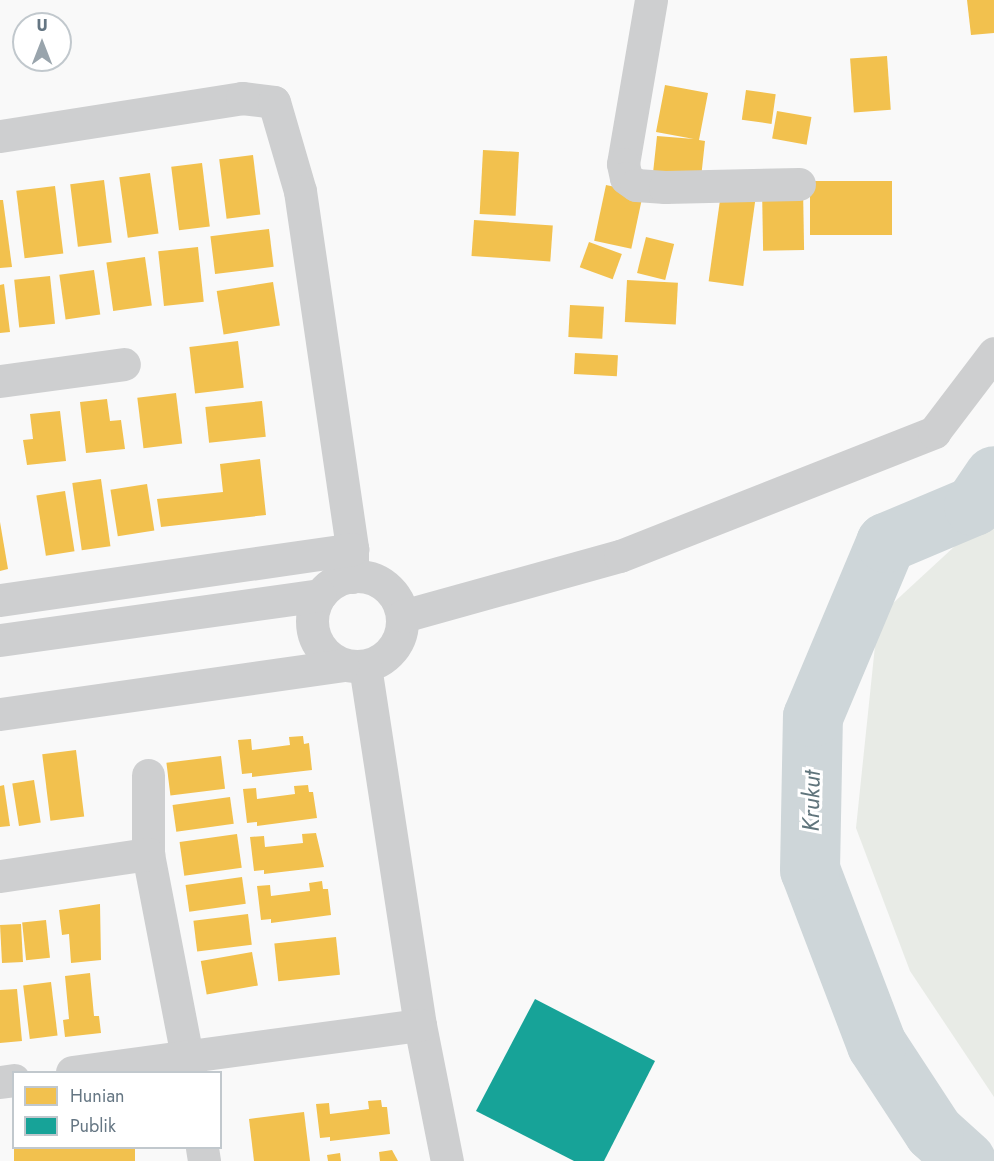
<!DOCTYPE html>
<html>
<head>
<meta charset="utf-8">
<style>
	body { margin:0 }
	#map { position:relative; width:994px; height:1161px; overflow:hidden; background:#f9f9f9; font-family:Jost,sans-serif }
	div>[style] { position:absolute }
	.green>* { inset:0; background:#e8ebe6 }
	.homes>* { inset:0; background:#f2c14e; transform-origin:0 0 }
	.public>* { inset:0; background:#17a398 }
	.river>* { height:60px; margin:-30px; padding:0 30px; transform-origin:30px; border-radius:30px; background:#ced6d9 }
	.minor>* { height:33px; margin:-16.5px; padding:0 16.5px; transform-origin:16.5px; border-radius:16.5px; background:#cecfd0 }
	.minor>.ring { margin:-16.5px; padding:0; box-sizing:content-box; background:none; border:33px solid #cecfd0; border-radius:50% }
	span { translate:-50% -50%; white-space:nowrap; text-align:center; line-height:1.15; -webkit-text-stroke:6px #fff; paint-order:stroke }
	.water-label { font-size:24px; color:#60757c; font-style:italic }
	.legend { position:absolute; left:12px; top:1071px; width:210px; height:78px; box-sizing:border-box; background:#fff; border:2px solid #c1c8cd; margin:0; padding:8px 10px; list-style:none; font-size:18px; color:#657683 }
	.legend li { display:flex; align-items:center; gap:12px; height:30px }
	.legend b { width:30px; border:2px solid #c1c8cd }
	.north { position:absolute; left:12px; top:12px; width:60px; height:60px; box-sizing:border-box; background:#fff; border:2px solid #c1c8cd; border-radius:50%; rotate:0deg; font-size:16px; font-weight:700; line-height:24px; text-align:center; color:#657683 }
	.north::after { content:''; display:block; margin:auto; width:21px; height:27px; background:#99a4ac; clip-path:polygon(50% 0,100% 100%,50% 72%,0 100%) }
</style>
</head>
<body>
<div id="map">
	<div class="green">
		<i style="clip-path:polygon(994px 510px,994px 1097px,910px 971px,856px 828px,878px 617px)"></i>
	</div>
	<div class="homes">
		<i style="clip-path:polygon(967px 0,994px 0,994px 33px,971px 35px)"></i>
		<i style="left:887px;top:56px;width:54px;height:37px;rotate:86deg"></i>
		<i style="clip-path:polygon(665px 85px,708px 93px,699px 140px,705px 141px,701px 178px,653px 173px,657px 136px,694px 139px,656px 132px)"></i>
		<i style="left:746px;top:90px;width:30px;height:30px;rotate:8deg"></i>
		<i style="left:777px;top:111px;width:35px;height:28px;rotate:10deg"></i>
		<i style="left:483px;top:150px;width:36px;height:64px;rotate:3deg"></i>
		<i style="left:253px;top:155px;width:60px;height:34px;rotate:83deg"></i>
		<i style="left:202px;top:163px;width:64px;height:31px;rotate:83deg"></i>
		<i style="left:150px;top:173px;width:61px;height:31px;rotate:82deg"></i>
		<i style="left:104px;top:180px;width:63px;height:34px;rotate:83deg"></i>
		<i style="left:810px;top:181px;width:82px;height:54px"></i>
		<i style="left:606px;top:185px;width:38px;height:57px;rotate:12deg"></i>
		<i style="left:55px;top:186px;width:68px;height:39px;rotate:83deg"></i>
		<i style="left:803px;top:187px;width:63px;height:41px;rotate:89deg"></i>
		<i style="left:721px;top:193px;width:35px;height:89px;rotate:8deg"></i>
		<i style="clip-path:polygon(0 200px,3px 200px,12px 267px,0 268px)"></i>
		<i style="left:474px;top:220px;width:79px;height:36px;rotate:4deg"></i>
		<i style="left:269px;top:229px;width:38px;height:59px;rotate:83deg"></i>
		<i style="left:646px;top:237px;width:29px;height:37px;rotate:14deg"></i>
		<i style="left:589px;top:242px;width:35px;height:27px;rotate:20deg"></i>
		<i style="left:198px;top:247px;width:55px;height:40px;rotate:84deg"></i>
		<i style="left:145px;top:257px;width:49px;height:39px;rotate:82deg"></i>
		<i style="left:94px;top:270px;width:45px;height:35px;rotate:82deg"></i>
		<i style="left:50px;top:276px;width:48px;height:36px;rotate:84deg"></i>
		<i style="left:627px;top:280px;width:51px;height:42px;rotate:3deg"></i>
		<i style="left:273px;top:282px;width:44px;height:57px;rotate:81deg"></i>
		<i style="clip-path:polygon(4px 284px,10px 332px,0 333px,0 285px)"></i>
		<i style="left:570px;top:305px;width:34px;height:32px;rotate:3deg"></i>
		<i style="left:238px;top:341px;width:47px;height:49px;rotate:83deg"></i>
		<i style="left:575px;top:353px;width:43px;height:21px;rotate:3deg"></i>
		<i style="left:176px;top:393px;width:51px;height:39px;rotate:83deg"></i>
		<i style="clip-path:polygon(107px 399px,110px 421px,121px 420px,125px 449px,86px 453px,80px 402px)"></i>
		<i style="left:262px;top:401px;width:36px;height:57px;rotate:84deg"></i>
		<i style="clip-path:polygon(60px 411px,66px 461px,27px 465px,23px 440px,33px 439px,30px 414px)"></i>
		<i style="clip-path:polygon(260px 459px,266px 515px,161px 527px,157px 499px,223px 492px,220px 464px)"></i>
		<i style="left:101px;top:479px;width:68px;height:29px;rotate:82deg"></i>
		<i style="left:147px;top:484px;width:47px;height:37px;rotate:81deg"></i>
		<i style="left:65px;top:491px;width:61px;height:29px;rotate:81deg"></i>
		<i style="clip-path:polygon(0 522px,8px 569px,0 571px)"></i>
		<i style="clip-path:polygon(303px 736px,304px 744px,309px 743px,312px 770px,252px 777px,252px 773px,242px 774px,238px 740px,251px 739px,252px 750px,290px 745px,289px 737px)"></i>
		<i style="left:76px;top:750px;width:67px;height:34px;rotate:83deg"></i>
		<i style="left:221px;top:756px;width:33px;height:55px;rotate:83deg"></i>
		<i style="left:34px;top:780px;width:43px;height:22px;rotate:81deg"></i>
		<i style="clip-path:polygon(4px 785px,10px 826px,0 827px,0 786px)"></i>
		<i style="clip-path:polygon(308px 785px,309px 792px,313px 792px,317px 818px,257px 826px,257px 822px,247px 823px,243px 789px,256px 788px,257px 799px,295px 794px,294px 786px)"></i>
		<i style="left:230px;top:797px;width:27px;height:58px;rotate:82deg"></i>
		<i style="clip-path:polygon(316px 833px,324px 867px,264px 874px,264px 870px,254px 871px,250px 837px,264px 836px,265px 847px,303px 843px,302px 834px)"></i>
		<i style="left:237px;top:834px;width:34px;height:58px;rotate:82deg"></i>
		<i style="left:242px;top:877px;width:27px;height:57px;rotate:82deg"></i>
		<i style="clip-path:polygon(322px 881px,323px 889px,328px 889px,331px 915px,271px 923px,271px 919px,261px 920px,257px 886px,270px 885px,271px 896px,310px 891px,309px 883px)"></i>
		<i style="clip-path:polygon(100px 904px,101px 960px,71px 963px,69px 934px,62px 935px,59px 910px)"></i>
		<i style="left:248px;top:914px;width:31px;height:55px;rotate:83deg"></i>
		<i style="left:46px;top:920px;width:38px;height:24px;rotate:84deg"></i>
		<i style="left:21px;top:924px;width:38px;height:21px;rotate:87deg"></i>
		<i style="left:336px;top:937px;width:38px;height:62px;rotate:84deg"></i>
		<i style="left:252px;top:952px;width:34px;height:52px;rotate:80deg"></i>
		<i style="clip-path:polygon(90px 973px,94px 1016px,99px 1016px,101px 1033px,65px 1037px,63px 1020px,69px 1019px,65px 976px)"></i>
		<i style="left:51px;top:982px;width:54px;height:28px;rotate:83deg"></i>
		<i style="clip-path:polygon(17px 989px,22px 1041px,0 1043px,0 990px)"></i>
		<i style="clip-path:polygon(381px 1100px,382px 1107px,387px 1107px,390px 1134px,330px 1141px,330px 1137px,320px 1138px,316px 1104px,329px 1103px,330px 1114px,369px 1109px,368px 1101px)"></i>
		<i style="clip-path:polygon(304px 1112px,310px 1161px,254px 1161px,249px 1119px)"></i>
		<i style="left:14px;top:1148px;width:121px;height:13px"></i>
		<i style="clip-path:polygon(392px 1150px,398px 1161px,380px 1161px,379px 1152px)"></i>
		<i style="clip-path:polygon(340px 1153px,341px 1161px,328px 1161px,327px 1155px)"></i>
	</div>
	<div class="public">
		<i style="clip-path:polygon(535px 999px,655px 1061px,604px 1161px,574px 1161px,476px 1111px)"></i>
	</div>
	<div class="river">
		<i style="left:966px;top:1161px;width:43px;rotate:-137.8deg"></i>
		<i style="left:934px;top:1132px;width:104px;rotate:-123.2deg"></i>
		<i style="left:877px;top:1045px;width:187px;rotate:-110.9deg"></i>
		<i style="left:810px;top:870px;width:153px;rotate:-88.9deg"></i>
		<i style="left:813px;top:717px;width:189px;rotate:-67.2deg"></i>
		<i style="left:886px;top:543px;width:95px;rotate:-22.8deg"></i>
		<i style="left:974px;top:506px;width:36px;rotate:-56deg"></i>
	</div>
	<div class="minor">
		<i style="left:651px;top:0;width:166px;rotate:99.7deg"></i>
		<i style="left:623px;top:164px;width:14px;rotate:78deg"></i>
		<i style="left:626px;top:178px;width:12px;rotate:35deg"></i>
		<i style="left:636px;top:185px;width:29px;rotate:4deg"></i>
		<i style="left:665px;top:187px;width:134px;rotate:-1.3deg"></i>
		<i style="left:0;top:136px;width:245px;rotate:-8.9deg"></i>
		<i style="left:242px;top:98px;width:32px;rotate:7deg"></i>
		<i style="left:274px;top:102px;width:93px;rotate:73.7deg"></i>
		<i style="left:300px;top:191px;width:362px;rotate:81.7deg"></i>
		<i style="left:352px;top:549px;width:28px;rotate:90deg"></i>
		<i style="left:0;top:381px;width:125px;rotate:-7.8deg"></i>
		<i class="ring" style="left:312px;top:576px;width:57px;height:57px"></i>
		<i style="left:0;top:600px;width:356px;rotate:-8.2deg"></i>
		<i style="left:403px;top:616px;width:225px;rotate:-15.5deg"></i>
		<i style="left:620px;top:556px;width:338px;rotate:-21.5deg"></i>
		<i style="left:934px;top:432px;width:99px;rotate:-52.8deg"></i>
		<i style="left:0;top:640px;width:323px;rotate:-8deg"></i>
		<i style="left:365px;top:666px;width:363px;rotate:81.3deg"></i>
		<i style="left:420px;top:1025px;width:139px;rotate:78.8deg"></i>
		<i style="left:0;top:714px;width:346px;rotate:-8.1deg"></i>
		<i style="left:148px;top:775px;width:79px;rotate:90deg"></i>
		<i style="left:148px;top:854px;width:222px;rotate:79.1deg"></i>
		<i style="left:0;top:876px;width:150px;rotate:-8.5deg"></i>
		<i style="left:72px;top:1072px;width:351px;rotate:-7.7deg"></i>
		<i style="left:0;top:1082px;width:14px;rotate:-8deg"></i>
		<i style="left:202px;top:1148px;width:13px;rotate:81deg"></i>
	</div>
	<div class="water-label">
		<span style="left:811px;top:801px;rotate:-89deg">Krukut</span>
	</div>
	<ul class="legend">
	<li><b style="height:16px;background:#f2c14e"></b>Hunian</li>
	<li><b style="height:16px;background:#17a398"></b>Publik</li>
	</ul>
	<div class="north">U</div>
</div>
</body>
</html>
